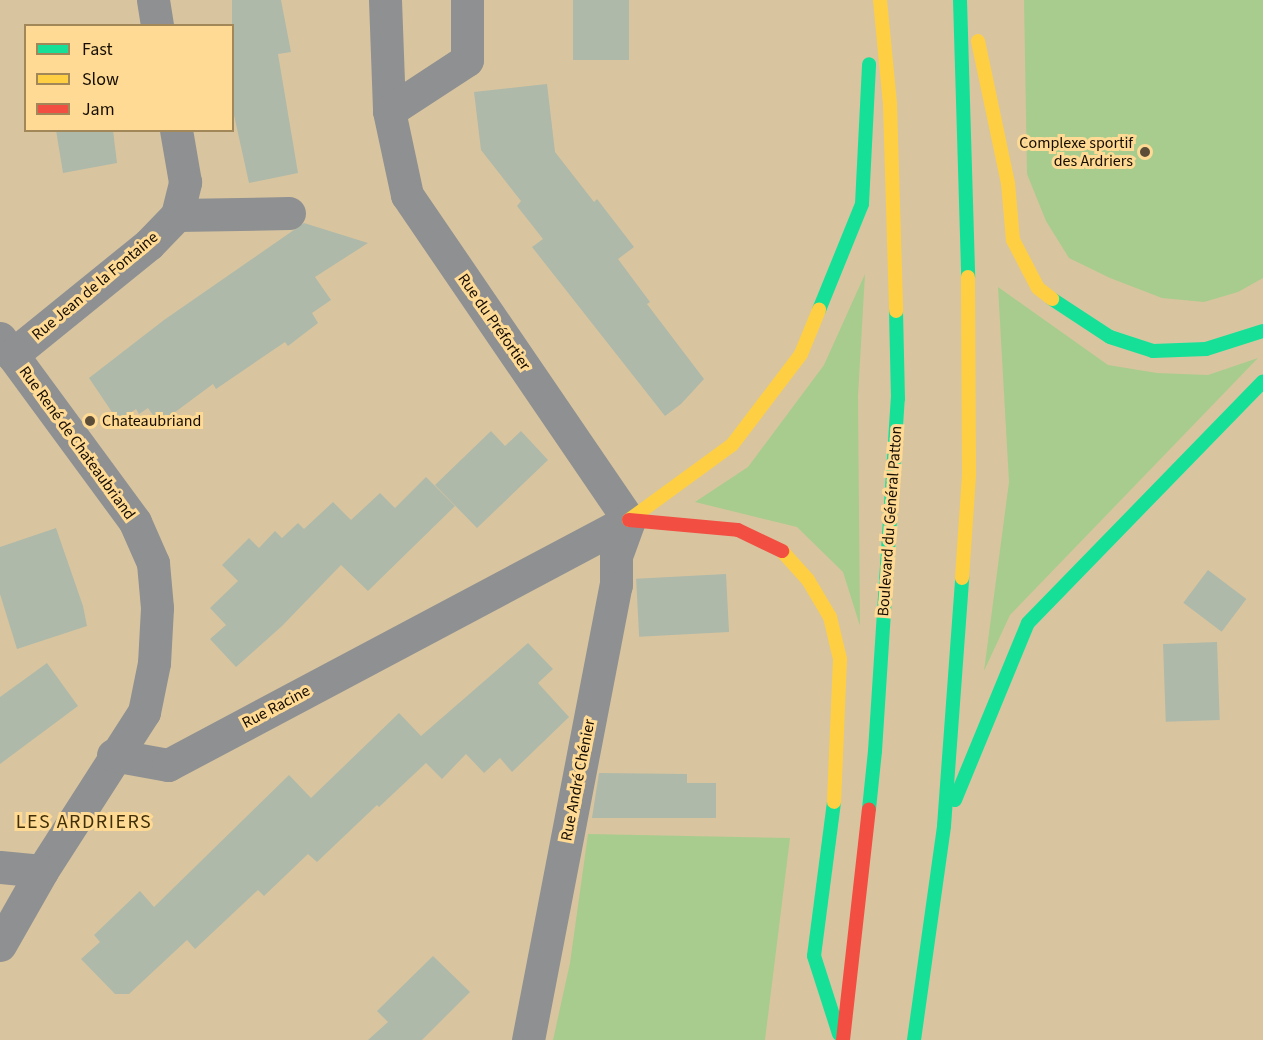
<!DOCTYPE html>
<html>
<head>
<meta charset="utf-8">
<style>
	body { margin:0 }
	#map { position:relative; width:1263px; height:1040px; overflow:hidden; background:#d8c59f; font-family:"Source Sans 3",sans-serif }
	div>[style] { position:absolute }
	.green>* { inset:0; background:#a8cc8e }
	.building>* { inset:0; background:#aeb9a9; transform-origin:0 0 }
	.street>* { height:33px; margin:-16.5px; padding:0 16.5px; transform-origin:16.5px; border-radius:16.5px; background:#8f9092 }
	.fast>* { height:14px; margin:-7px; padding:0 7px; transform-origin:7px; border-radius:7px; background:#16e098 }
	.slow>* { height:14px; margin:-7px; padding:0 7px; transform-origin:7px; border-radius:7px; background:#ffcf43 }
	.jam>* { height:14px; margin:-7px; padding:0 7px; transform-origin:7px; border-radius:7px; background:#f24e42 }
	.dots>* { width:16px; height:16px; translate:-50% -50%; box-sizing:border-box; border:3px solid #feda94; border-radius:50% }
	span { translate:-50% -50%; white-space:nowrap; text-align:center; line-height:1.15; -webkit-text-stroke:6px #feda94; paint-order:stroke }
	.poi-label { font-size:16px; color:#170d00 }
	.right { translate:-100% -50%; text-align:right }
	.left { translate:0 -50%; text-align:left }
	.street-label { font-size:16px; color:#170d00 }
	.quarter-label { font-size:20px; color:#402f08; letter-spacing:1.5px }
	.legend { position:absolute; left:24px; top:24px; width:210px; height:108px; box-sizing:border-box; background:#feda94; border:2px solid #a28859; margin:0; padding:8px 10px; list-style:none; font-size:18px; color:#170d00 }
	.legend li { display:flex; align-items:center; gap:12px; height:30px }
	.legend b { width:30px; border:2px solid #a28859 }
</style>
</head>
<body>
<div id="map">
	<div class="green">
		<i style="clip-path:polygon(1024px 0,1263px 0,1263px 278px,1238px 292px,1204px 302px,1162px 298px,1110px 278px,1069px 258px,1046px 221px,1027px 174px)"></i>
		<i style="clip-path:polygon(865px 274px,858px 396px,860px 626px,843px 572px,797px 527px,695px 502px,748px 467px,824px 365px)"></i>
		<i style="clip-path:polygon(998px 287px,1108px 365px,1157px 373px,1208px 375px,1258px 358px,1010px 615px,984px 671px,1009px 482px)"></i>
		<i style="clip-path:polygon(588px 834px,790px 838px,765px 1040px,553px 1040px,570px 963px)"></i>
	</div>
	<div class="building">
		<i style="clip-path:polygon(232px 0,281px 0,291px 52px,278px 54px,298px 173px,249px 183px,232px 106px)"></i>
		<i style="left:573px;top:0;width:56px;height:60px"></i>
		<i style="clip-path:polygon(547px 84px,555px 152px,594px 202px,597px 199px,634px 247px,618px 259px,650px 302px,647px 304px,704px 379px,681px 404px,665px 416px,532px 247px,543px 239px,517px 206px,521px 201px,481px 150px,474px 92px)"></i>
		<i style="clip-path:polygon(56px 130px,113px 130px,117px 163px,63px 173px)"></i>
		<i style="clip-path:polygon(304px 223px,368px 243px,315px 277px,331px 300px,312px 313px,318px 323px,288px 346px,285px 342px,216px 389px,213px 384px,159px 424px,148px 408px,139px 414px,136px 409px,118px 421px,89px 378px,164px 320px)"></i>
		<i style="clip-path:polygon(491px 431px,505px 446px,521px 431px,548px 460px,477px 528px,435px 485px)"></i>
		<i style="clip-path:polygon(426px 477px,455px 506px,368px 591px,341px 565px,282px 626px,236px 667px,210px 639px,226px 625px,210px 608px,238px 581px,222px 565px,249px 538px,259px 548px,275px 531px,282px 538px,298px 523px,304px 529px,333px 502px,351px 520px,380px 493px,395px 508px)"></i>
		<i style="clip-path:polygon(56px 528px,83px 606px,87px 626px,17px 649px,0 594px,0 547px)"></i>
		<i style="left:1208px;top:570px;width:48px;height:41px;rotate:37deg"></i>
		<i style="left:726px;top:574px;width:58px;height:90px;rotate:87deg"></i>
		<i style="left:1217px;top:642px;width:78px;height:54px;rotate:88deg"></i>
		<i style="clip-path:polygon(528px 643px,553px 669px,538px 683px,569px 717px,512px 772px,500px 758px,484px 773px,466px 754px,442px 779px,426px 763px,379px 807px,377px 805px,317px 862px,308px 854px,264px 896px,258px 890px,195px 949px,187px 940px,129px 994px,115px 994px,81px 959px,100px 942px,94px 935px,140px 891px,154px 907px,289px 775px,311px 798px,399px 713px,421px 736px)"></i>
		<i style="clip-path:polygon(47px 663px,78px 706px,0 764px,0 697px)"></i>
		<i style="clip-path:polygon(599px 773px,687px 774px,687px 783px,716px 783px,716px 818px,592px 818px)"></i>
		<i style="clip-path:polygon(433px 956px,470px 992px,422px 1040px,368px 1040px,388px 1022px,377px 1011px)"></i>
	</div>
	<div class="street">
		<i style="left:153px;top:0;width:26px;rotate:81deg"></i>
		<i style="left:385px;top:0;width:111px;rotate:87.9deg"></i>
		<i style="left:389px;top:111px;width:86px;rotate:77.9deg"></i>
		<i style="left:407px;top:195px;width:394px;rotate:55.7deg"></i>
		<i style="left:389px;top:111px;width:93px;rotate:-33.2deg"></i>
		<i style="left:467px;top:60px;width:60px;rotate:-90deg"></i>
		<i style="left:177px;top:215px;width:112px;rotate:-1deg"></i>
		<i style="left:0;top:338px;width:228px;rotate:53.7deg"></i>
		<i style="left:135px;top:522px;width:45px;rotate:66.3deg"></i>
		<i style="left:153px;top:563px;width:45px;rotate:84.9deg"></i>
		<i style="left:157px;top:608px;width:55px;rotate:93.1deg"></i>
		<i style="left:154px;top:663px;width:50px;rotate:101.5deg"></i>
		<i style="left:144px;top:712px;width:189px;rotate:122.7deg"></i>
		<i style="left:42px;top:871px;width:85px;rotate:119.6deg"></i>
		<i style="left:12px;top:355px;width:176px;rotate:-39deg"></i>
		<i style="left:149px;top:244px;width:40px;rotate:-46deg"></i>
		<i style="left:177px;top:215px;width:34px;rotate:-76deg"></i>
		<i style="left:185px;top:182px;width:53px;rotate:-99.8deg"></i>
		<i style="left:113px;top:755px;width:56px;rotate:10.3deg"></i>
		<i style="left:168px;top:765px;width:522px;rotate:-27.99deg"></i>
		<i style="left:0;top:867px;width:42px;rotate:5.4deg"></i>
		<i style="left:528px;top:1040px;width:463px;rotate:-79.1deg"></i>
		<i style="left:616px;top:585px;width:29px;rotate:-90deg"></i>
		<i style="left:616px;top:556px;width:38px;rotate:-70deg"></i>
	</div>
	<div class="fast">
		<i style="left:960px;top:0;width:277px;rotate:88.3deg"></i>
		<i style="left:1052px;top:299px;width:69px;rotate:33.2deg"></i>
		<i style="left:1110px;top:337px;width:45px;rotate:18deg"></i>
		<i style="left:1153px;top:351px;width:53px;rotate:-2.2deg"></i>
		<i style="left:1206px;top:349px;width:60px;rotate:-17.5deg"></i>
		<i style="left:819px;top:310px;width:114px;rotate:-67.9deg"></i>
		<i style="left:862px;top:204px;width:140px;rotate:-87.1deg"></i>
		<i style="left:955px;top:800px;width:191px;rotate:-67.6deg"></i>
		<i style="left:1028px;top:623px;width:337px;rotate:-45.8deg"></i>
		<i style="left:834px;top:802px;width:155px;rotate:97.4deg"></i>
		<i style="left:814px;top:956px;width:82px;rotate:72.2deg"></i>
		<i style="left:869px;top:809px;width:58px;rotate:-84.1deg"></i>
		<i style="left:875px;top:751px;width:353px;rotate:-86.3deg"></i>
		<i style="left:898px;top:399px;width:88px;rotate:-91.3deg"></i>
		<i style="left:914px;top:1040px;width:216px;rotate:-82deg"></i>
		<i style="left:944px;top:826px;width:249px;rotate:-85.8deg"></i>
	</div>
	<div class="slow">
		<i style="left:880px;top:0;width:104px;rotate:84.5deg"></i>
		<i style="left:890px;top:104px;width:207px;rotate:88.3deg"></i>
		<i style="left:978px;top:41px;width:145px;rotate:78.1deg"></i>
		<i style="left:1008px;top:183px;width:57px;rotate:85deg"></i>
		<i style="left:1013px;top:240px;width:54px;rotate:62.5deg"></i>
		<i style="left:1038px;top:288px;width:18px;rotate:38deg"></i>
		<i style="left:629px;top:520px;width:127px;rotate:-36.1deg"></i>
		<i style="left:732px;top:445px;width:114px;rotate:-52.8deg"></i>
		<i style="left:801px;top:354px;width:48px;rotate:-67.8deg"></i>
		<i style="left:782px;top:551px;width:39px;rotate:48deg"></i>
		<i style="left:808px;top:580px;width:43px;rotate:59.3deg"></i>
		<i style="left:830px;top:617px;width:43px;rotate:76.6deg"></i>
		<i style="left:840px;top:659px;width:143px;rotate:92.4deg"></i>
		<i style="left:962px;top:578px;width:104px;rotate:-86.1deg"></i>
		<i style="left:969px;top:474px;width:197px;rotate:-90.3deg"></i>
	</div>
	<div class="jam">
		<i style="left:629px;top:520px;width:109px;rotate:5.2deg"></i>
		<i style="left:738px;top:530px;width:49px;rotate:25.5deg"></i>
		<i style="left:843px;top:1040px;width:232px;rotate:-83.6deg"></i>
	</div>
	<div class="dots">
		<i style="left:1145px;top:152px;background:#5b4d38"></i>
		<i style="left:90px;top:421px;background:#5b4d38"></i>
	</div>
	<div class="poi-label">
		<span class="right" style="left:1133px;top:152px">Complexe sportif<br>des Ardriers</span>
		<span class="left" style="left:102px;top:421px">Chateaubriand</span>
	</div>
	<div class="street-label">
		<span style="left:95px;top:286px;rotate:-40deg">Rue Jean de la Fontaine</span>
		<span style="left:494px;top:322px;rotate:55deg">Rue du Préfortier</span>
		<span style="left:77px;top:443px;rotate:54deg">Rue René de Chateaubriand</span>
		<span style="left:890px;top:521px;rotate:-86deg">Boulevard du Général Patton</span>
		<span style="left:276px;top:707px;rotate:-28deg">Rue Racine</span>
		<span style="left:578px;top:780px;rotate:-79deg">Rue André Chénier</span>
	</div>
	<div class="quarter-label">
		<span style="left:84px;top:822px">LES ARDRIERS</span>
	</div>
	<ul class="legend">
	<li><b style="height:8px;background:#16e098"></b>Fast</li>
	<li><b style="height:8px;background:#ffcf43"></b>Slow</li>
	<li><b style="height:8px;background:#f24e42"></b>Jam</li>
	</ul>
</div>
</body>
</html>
